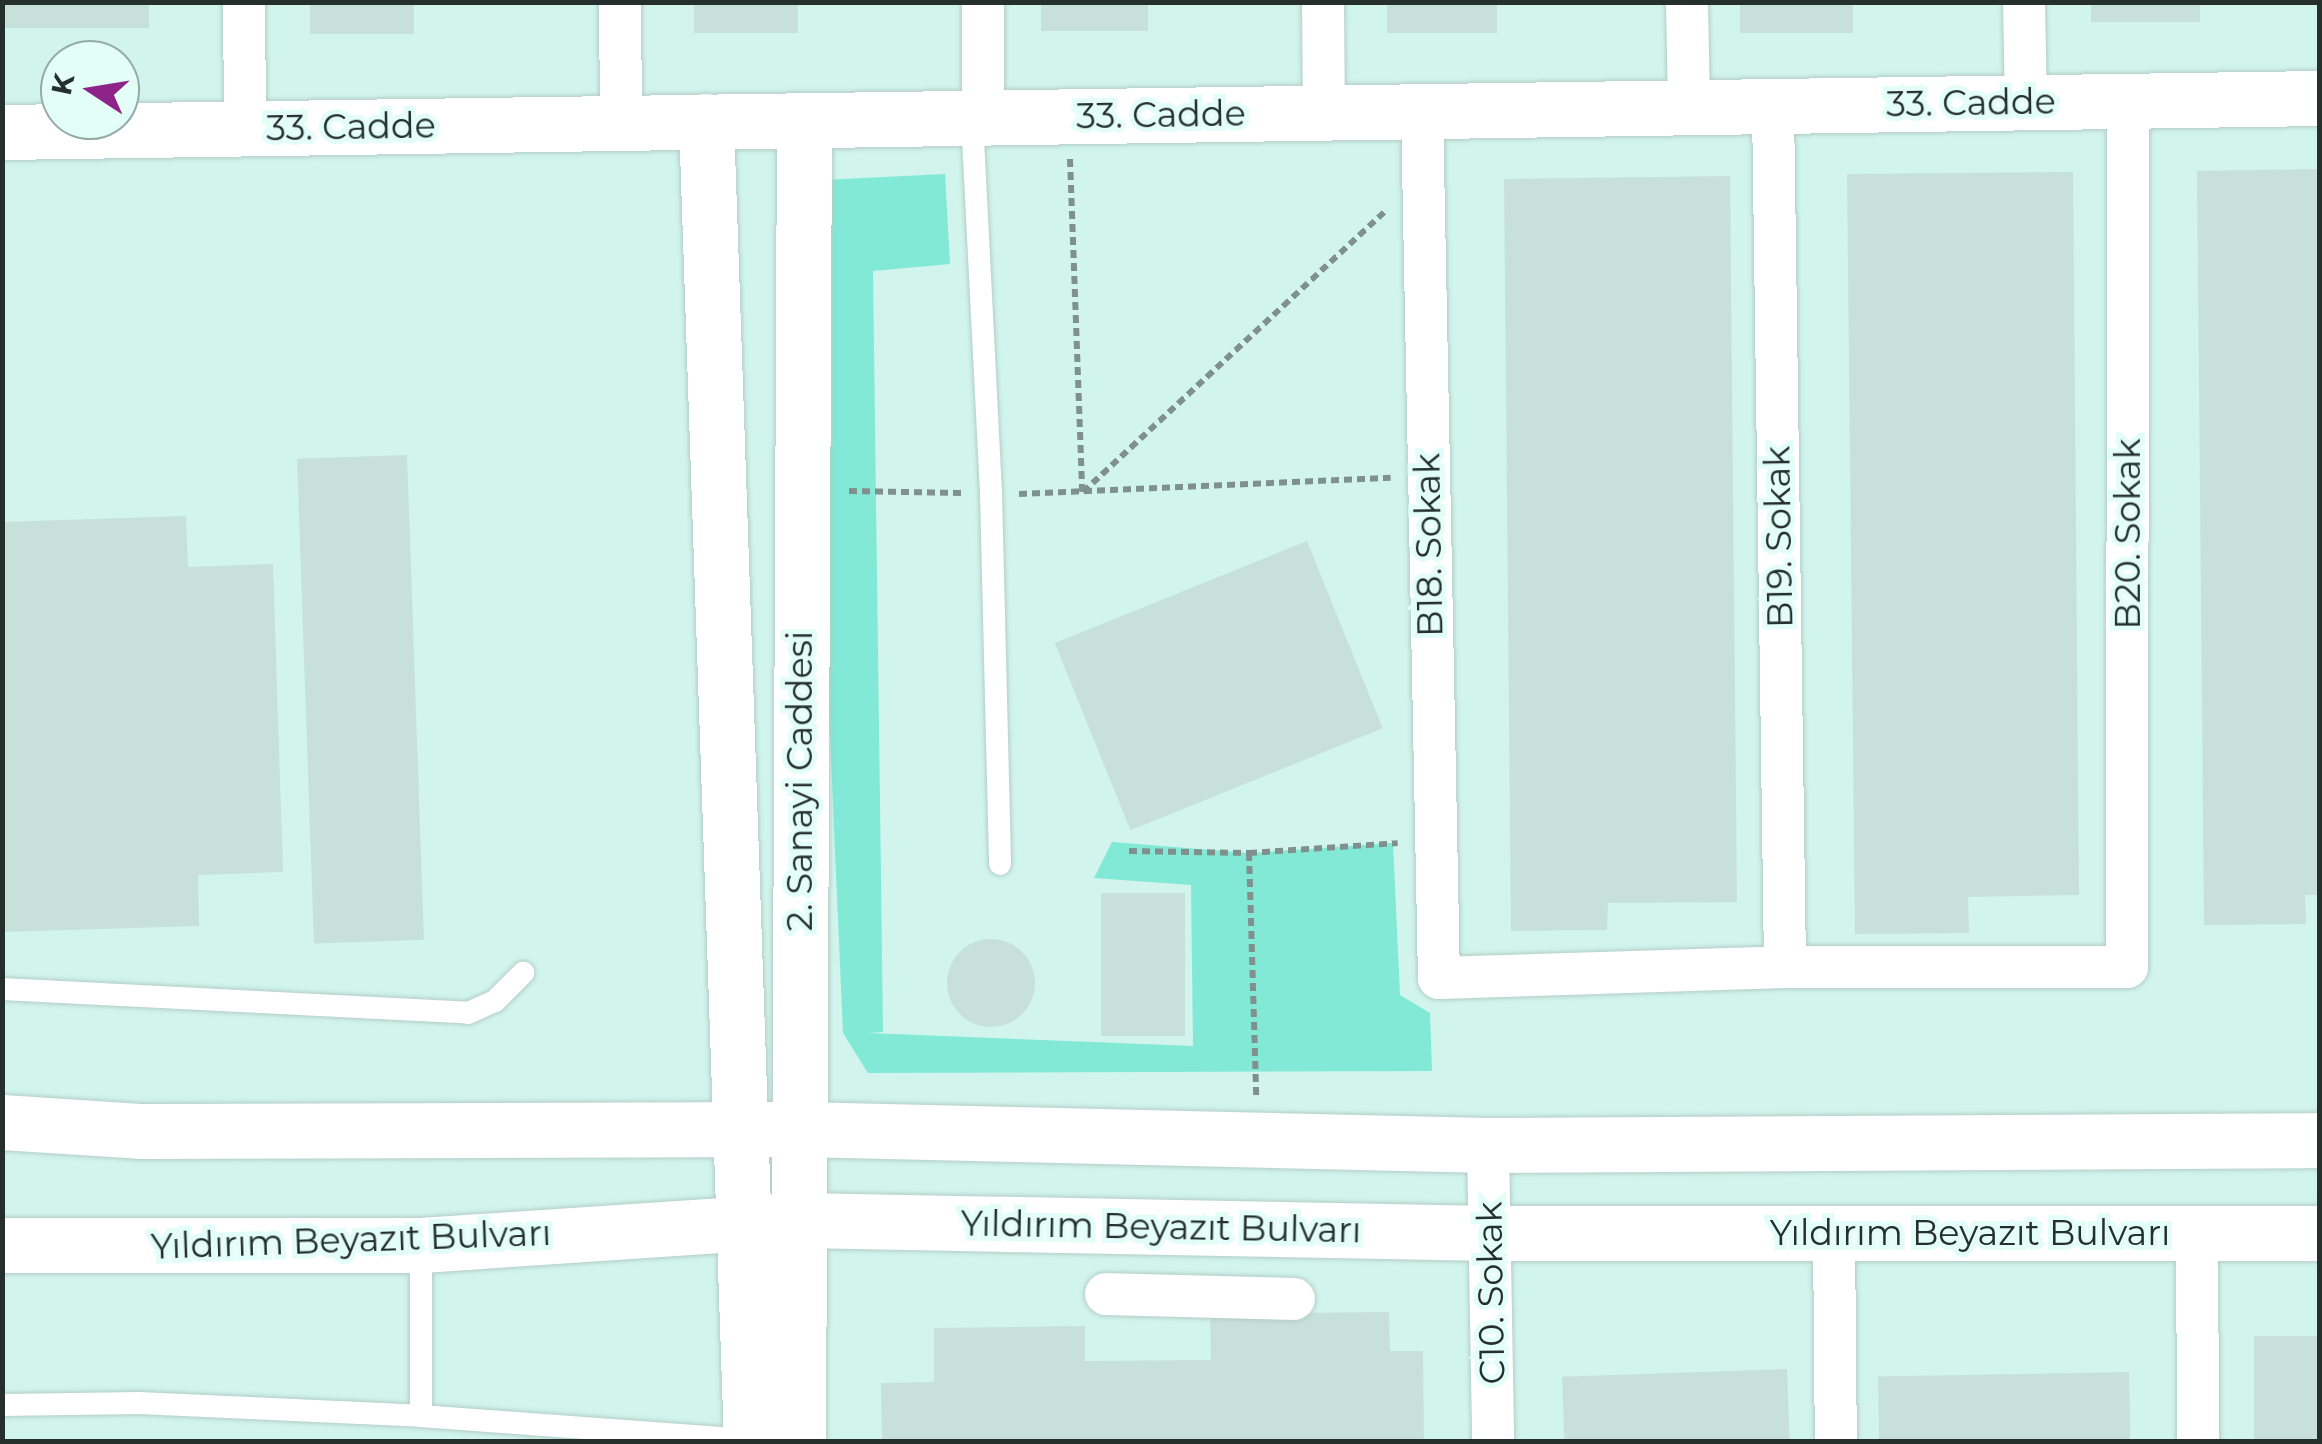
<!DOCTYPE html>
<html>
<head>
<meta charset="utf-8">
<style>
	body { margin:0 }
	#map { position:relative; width:2322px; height:1444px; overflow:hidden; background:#e3fdf7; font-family:Montserrat,sans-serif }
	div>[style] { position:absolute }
	.built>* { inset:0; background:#d1f5ed }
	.green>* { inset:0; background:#81e9d5 }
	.building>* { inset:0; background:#c7e0da; transform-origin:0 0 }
	.round { border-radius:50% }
	.path>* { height:6px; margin-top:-3px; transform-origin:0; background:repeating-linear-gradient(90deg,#80918d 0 8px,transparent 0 13px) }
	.roads { filter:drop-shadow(0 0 2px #b4cdc7) drop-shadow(0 0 2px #b4cdc7) }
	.service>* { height:22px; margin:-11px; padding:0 11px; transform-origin:11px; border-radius:11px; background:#fff }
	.minor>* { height:42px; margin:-21px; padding:0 21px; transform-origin:21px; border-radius:21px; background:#fff }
	.secondary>* { height:55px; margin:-27.5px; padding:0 27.5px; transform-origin:27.5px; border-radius:27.5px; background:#fff }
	span { translate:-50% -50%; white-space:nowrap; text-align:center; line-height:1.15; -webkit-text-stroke:10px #e3fdf7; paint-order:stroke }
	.street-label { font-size:35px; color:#252f2c }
	.frame { position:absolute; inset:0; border:5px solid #252f2c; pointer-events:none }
	.north { position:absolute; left:40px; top:40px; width:100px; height:100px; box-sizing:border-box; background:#e3fdf7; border:2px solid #97aba6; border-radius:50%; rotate:282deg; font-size:28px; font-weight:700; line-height:40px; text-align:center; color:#252f2c }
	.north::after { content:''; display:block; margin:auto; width:35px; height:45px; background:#8e2489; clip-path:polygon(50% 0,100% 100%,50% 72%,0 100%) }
</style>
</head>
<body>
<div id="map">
	<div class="built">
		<i style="clip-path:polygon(evenodd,3px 3px,2319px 3px,2319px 1441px,3px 1441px,3px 3px,60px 60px,120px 60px,120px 120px,60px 120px,60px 60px)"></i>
	</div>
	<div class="green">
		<i style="clip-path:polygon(945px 174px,950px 264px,873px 271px,883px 1032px,867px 1033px,1193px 1046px,1191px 885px,1094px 878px,1112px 842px,1249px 853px,1393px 843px,1400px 995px,1430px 1013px,1432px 1071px,868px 1073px,843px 1033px,828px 692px,822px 180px)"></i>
	</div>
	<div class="building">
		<i style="left:2px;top:2px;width:147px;height:26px"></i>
		<i style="left:310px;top:2px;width:104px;height:32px"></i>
		<i style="left:694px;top:2px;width:104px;height:31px"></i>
		<i style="left:1041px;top:2px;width:107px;height:29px"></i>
		<i style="left:1387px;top:2px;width:110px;height:31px"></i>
		<i style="left:1740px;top:2px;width:113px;height:31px"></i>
		<i style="left:2091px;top:2px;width:109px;height:20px"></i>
		<i style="clip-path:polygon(2320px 169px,2320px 895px,2305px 895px,2306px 924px,2204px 925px,2197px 171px)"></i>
		<i style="clip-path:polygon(2073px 172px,2079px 895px,1968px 897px,1969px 933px,1855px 934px,1847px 174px)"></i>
		<i style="clip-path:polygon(1730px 176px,1737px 902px,1608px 903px,1607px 930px,1511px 931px,1504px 179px)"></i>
		<i style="left:407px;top:455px;width:485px;height:110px;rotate:88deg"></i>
		<i style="clip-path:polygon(186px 516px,188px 567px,273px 564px,283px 872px,198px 875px,199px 926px,2px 932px,2px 522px)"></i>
		<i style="left:1307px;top:541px;width:202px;height:272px;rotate:68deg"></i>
		<i style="left:1101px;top:893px;width:84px;height:143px"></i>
		<i class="round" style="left:947px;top:939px;width:88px;height:88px"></i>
		<i style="clip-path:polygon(1389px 1312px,1390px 1351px,1423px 1351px,1424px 1442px,882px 1442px,881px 1383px,934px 1382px,934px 1328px,1085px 1326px,1085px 1361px,1211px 1360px,1210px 1314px)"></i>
		<i style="left:2320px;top:1336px;width:106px;height:66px;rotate:90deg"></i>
		<i style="left:1787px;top:1369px;width:73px;height:225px;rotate:88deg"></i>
		<i style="left:2129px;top:1372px;width:70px;height:251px;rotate:89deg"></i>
	</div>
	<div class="path">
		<i style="left:1070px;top:159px;width:333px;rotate:87.9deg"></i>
		<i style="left:849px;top:491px;width:112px;rotate:1deg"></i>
		<i style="left:1083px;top:492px;width:413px;rotate:-42.9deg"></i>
		<i style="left:1019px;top:494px;width:372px;rotate:-2.5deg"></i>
		<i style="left:1129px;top:851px;width:120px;rotate:1deg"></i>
		<i style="left:1249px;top:853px;width:243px;rotate:88.3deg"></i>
		<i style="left:1249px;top:853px;width:149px;rotate:-3.8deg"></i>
	</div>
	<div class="roads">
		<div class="service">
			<i style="left:972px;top:118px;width:375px;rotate:87.1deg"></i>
			<i style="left:991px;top:493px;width:371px;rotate:88.6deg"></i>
			<i style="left:2px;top:989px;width:467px;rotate:2.9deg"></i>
			<i style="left:468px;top:1013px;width:30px;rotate:-24deg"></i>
			<i style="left:495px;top:1001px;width:40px;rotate:-45deg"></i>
			<i style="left:2px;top:1405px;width:137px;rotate:-0.8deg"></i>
			<i style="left:139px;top:1403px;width:282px;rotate:2.6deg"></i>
			<i style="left:421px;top:1416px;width:331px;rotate:4.2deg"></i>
			<i style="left:421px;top:1416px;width:171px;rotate:-90deg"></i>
		</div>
		<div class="minor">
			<i style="left:244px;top:2px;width:126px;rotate:89.5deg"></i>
			<i style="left:620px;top:2px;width:121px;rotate:89.5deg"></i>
			<i style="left:983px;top:2px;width:115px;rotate:90deg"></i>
			<i style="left:1323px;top:2px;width:111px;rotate:89.5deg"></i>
			<i style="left:1687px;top:2px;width:105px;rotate:88.9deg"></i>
			<i style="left:2024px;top:2px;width:100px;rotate:88.9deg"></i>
			<i style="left:1773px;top:106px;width:861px;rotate:89.2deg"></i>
			<i style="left:1422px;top:111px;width:867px;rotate:88.88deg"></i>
			<i style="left:1439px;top:978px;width:346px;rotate:-1.8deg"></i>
			<i style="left:1785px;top:967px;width:342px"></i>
			<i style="left:2127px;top:967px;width:866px;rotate:-89.93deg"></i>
			<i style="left:1488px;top:1145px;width:297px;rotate:89deg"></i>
			<i style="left:1834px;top:1231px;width:211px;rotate:89.5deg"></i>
			<i style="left:2197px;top:1235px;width:207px;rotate:89.7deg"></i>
			<i style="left:1106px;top:1294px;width:188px;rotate:1.5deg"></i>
		</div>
		<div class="secondary">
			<i style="left:706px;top:121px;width:1322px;rotate:88.05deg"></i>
			<i style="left:2px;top:132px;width:2318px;rotate:-0.84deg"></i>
			<i style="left:2px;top:1122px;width:138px;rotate:3.7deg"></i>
			<i style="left:140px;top:1131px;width:660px;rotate:-0.17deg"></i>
			<i style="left:800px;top:1129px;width:688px;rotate:1.33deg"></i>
			<i style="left:1488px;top:1145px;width:832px;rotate:-0.34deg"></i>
			<i style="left:2px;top:1245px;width:419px"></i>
			<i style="left:421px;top:1245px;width:382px;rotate:-3.8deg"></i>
			<i style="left:802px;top:1220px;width:689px;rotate:1.08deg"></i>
			<i style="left:1491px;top:1233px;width:829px"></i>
			<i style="left:798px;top:1442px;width:1322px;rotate:-89.74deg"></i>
		</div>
	</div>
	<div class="street-label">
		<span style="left:1971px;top:103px;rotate:-1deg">33. Cadde</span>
		<span style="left:1161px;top:115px;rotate:-1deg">33. Cadde</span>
		<span style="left:351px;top:127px;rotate:-1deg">33. Cadde</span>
		<span style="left:2128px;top:534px;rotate:-90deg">B20. Sokak</span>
		<span style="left:1779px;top:537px;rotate:-91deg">B19. Sokak</span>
		<span style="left:1429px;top:545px;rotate:-91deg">B18. Sokak</span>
		<span style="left:800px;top:781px;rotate:-90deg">2. Sanayi Caddesi</span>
		<span style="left:1161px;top:1227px;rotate:1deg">Yıldırım Beyazıt Bulvarı</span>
		<span style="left:1970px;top:1233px">Yıldırım Beyazıt Bulvarı</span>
		<span style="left:351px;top:1240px;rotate:-2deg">Yıldırım Beyazıt Bulvarı</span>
		<span style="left:1491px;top:1293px;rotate:-91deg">C10. Sokak</span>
	</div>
	<div class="frame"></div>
	<div class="north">K</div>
</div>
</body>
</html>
